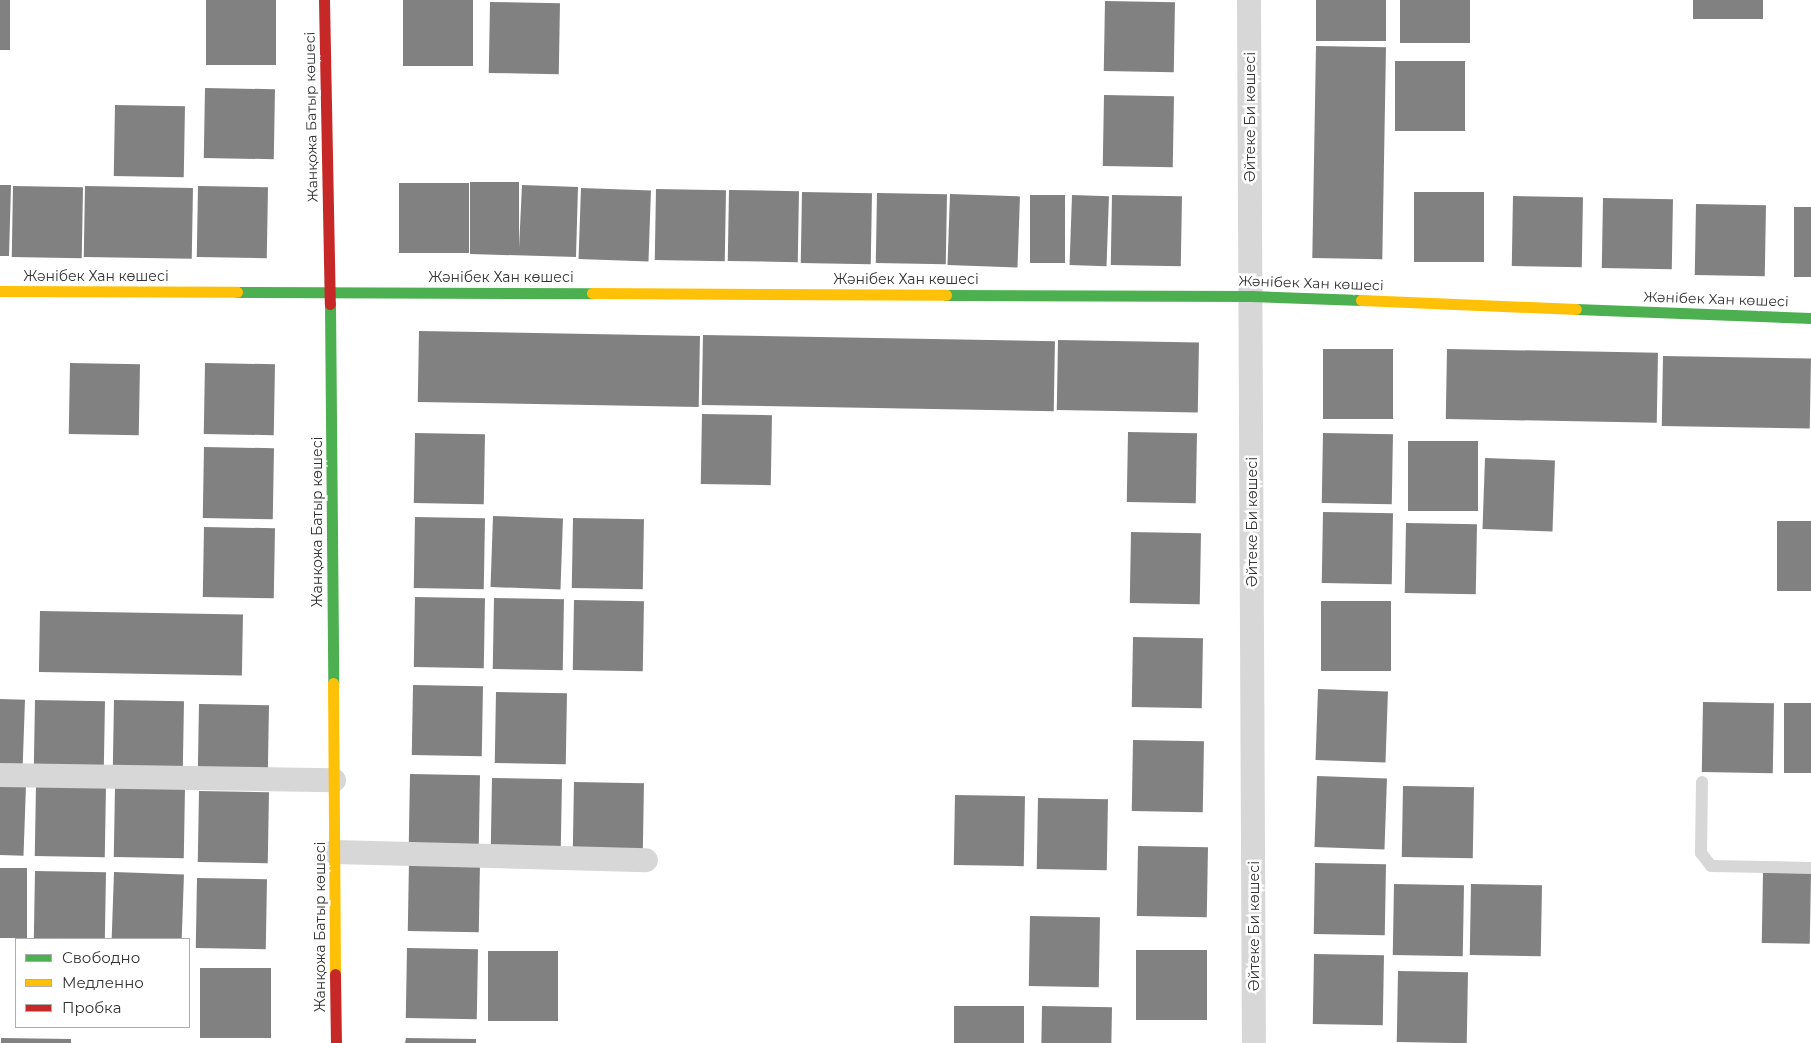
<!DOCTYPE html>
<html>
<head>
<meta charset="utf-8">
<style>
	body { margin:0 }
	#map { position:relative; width:1811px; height:1043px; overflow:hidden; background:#fff; font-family:Montserrat,sans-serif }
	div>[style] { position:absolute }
	.building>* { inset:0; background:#818181; transform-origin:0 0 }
	.lane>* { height:12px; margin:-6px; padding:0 6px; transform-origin:6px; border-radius:6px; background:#d7d7d7 }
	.street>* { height:24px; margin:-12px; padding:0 12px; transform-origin:12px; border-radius:12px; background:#d7d7d7 }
	.fast>* { height:11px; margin:-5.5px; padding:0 5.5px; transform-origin:5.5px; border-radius:5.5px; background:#4caf50 }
	.slow>* { height:11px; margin:-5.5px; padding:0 5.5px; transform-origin:5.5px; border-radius:5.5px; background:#ffc107 }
	.jam>* { height:11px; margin:-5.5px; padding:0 5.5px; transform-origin:5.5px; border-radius:5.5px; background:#c62828 }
	span { translate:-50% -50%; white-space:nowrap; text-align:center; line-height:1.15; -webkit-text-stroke:5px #fff; paint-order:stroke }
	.street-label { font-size:14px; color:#333 }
	.legend { position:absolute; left:15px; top:938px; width:175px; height:90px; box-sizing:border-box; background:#fff; border:1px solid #adadad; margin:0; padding:6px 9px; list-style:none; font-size:15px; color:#333 }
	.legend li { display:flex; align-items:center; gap:10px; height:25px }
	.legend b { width:25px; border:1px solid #adadad }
</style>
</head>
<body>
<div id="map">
	<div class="building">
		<i style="left:0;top:0;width:10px;height:50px"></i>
		<i style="left:206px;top:0;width:70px;height:65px"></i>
		<i style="left:403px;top:0;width:70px;height:66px"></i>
		<i style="left:1316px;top:0;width:70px;height:41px"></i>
		<i style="left:1400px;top:0;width:70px;height:43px"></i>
		<i style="left:1693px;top:0;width:70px;height:19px"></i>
		<i style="left:1105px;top:1px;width:70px;height:70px;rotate:1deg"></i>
		<i style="left:490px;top:2px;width:70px;height:71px;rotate:1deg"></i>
		<i style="left:1316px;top:46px;width:70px;height:212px;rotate:1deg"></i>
		<i style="left:1395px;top:61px;width:70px;height:70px"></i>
		<i style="left:205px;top:88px;width:70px;height:70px;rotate:1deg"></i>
		<i style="left:1104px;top:95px;width:70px;height:71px;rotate:1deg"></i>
		<i style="left:115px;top:105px;width:70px;height:71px;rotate:1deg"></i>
		<i style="clip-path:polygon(470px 182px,519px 182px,519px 248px,522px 185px,578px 187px,576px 257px,470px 254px)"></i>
		<i style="left:399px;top:183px;width:70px;height:70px"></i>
		<i style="clip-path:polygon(0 185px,11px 185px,9px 256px,0 256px)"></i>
		<i style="left:13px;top:186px;width:70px;height:71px;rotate:1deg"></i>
		<i style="left:85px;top:186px;width:108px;height:71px;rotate:1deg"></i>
		<i style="left:198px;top:186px;width:70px;height:71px;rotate:1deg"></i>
		<i style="left:581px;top:188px;width:70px;height:71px;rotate:2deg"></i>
		<i style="left:656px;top:189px;width:70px;height:71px;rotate:1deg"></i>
		<i style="left:729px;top:190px;width:70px;height:71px;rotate:1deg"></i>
		<i style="left:802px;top:192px;width:70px;height:71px;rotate:1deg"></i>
		<i style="left:1414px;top:192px;width:70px;height:70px"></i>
		<i style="left:877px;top:193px;width:70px;height:70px;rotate:1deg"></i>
		<i style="left:950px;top:194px;width:70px;height:71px;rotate:2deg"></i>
		<i style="left:1030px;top:195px;width:35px;height:68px"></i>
		<i style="left:1072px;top:195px;width:37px;height:70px;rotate:2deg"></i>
		<i style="left:1112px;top:195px;width:70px;height:70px;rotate:1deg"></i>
		<i style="left:1513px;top:196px;width:70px;height:70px;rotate:1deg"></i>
		<i style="left:1603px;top:198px;width:70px;height:70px;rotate:1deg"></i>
		<i style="left:1696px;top:204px;width:70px;height:71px;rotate:1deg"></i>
		<i style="left:1794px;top:207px;width:17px;height:70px"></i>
		<i style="left:419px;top:331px;width:281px;height:71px;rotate:1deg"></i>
		<i style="left:703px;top:335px;width:352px;height:70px;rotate:1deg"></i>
		<i style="left:1058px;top:340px;width:141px;height:70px;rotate:1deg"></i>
		<i style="left:1323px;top:349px;width:70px;height:70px"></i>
		<i style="left:1447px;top:349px;width:211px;height:70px;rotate:1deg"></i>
		<i style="left:1663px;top:356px;width:148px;height:70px;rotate:1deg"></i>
		<i style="left:70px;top:363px;width:70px;height:71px;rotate:1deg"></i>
		<i style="left:205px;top:363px;width:70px;height:71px;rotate:1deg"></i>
		<i style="left:702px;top:414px;width:70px;height:70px;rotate:1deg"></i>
		<i style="left:1128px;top:432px;width:69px;height:70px;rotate:1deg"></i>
		<i style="left:415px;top:433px;width:70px;height:70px;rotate:1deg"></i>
		<i style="left:1323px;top:433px;width:70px;height:70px;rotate:1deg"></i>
		<i style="left:1408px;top:441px;width:70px;height:70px"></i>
		<i style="left:204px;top:447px;width:70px;height:71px;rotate:1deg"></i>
		<i style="left:1485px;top:458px;width:70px;height:71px;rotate:2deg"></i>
		<i style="left:1323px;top:512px;width:70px;height:71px;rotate:1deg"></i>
		<i style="left:493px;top:516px;width:70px;height:71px;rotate:2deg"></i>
		<i style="left:415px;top:517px;width:70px;height:71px;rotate:1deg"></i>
		<i style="left:573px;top:518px;width:71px;height:70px;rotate:1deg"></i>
		<i style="left:1777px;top:521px;width:34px;height:70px"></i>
		<i style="left:1406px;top:523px;width:71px;height:70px;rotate:1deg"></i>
		<i style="left:204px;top:527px;width:71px;height:70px;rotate:1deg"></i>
		<i style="left:1131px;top:532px;width:70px;height:71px;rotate:1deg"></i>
		<i style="left:415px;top:597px;width:70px;height:70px;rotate:1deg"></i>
		<i style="left:494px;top:598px;width:70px;height:71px;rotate:1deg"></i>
		<i style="left:574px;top:600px;width:70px;height:70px;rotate:1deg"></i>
		<i style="left:1321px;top:601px;width:70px;height:70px"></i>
		<i style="left:40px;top:611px;width:203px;height:61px;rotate:1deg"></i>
		<i style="left:1133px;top:637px;width:70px;height:70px;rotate:1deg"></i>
		<i style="left:413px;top:685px;width:70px;height:70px;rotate:1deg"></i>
		<i style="left:1318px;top:689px;width:70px;height:71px;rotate:2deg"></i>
		<i style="left:496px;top:692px;width:71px;height:71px;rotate:1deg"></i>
		<i style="left:0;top:699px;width:25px;height:71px;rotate:2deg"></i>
		<i style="left:35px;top:700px;width:70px;height:70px;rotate:1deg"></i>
		<i style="left:114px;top:700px;width:70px;height:70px;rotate:1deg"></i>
		<i style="left:1703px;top:702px;width:71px;height:70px;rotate:1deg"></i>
		<i style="left:1784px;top:703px;width:27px;height:70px"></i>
		<i style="left:199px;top:704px;width:70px;height:70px;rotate:1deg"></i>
		<i style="left:1133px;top:740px;width:71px;height:71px;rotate:1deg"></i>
		<i style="left:410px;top:774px;width:70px;height:70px;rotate:1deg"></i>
		<i style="left:1317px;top:776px;width:70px;height:71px;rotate:2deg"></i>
		<i style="left:492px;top:778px;width:70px;height:71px;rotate:1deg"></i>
		<i style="left:574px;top:782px;width:70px;height:70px;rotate:1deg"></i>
		<i style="left:0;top:784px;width:26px;height:71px;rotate:2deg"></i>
		<i style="left:36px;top:785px;width:70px;height:71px;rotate:1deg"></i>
		<i style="left:1403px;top:786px;width:71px;height:71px;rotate:1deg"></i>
		<i style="left:115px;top:787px;width:70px;height:70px;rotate:1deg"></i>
		<i style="left:199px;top:791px;width:70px;height:71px;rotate:1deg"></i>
		<i style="left:955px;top:795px;width:70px;height:70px;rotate:1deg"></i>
		<i style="left:1038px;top:798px;width:70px;height:71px;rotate:1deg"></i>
		<i style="left:1138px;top:846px;width:70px;height:70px;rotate:1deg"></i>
		<i style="left:409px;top:861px;width:71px;height:70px;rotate:1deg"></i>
		<i style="left:1315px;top:863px;width:71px;height:71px;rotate:1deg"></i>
		<i style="left:0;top:868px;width:27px;height:70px"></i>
		<i style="left:35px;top:871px;width:71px;height:68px;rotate:1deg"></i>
		<i style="left:114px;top:872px;width:70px;height:67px;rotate:2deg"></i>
		<i style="left:1763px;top:872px;width:48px;height:71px;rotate:1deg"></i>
		<i style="left:197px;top:878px;width:70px;height:70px;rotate:1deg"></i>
		<i style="left:1394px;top:884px;width:70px;height:71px;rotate:1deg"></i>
		<i style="left:1471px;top:884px;width:71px;height:71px;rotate:1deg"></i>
		<i style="left:1030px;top:916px;width:70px;height:70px;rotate:1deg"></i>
		<i style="left:407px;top:948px;width:71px;height:70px;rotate:1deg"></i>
		<i style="left:1136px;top:950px;width:71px;height:70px"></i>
		<i style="left:488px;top:951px;width:70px;height:70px"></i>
		<i style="left:1314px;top:954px;width:70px;height:70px;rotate:1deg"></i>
		<i style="left:200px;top:968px;width:71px;height:70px"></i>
		<i style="left:1398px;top:971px;width:70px;height:71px;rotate:1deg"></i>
		<i style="left:954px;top:1006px;width:70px;height:37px"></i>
		<i style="left:1042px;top:1006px;width:70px;height:37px;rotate:1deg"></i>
		<i style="clip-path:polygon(1px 1038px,71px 1039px,71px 1043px,1px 1043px)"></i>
		<i style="clip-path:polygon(406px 1038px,476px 1039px,476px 1043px,405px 1043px)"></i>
	</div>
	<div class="lane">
		<i style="left:1702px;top:782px;width:71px;rotate:90.8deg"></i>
		<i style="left:1701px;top:853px;width:16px;rotate:52deg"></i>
		<i style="left:1711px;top:866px;width:100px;rotate:1.1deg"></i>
	</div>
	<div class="street">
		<i style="left:1249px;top:0;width:1043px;rotate:89.73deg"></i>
		<i style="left:0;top:775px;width:334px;rotate:0.9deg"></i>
		<i style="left:334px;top:852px;width:312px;rotate:1.5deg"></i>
	</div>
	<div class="fast">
		<i style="left:237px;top:292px;width:355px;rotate:0.2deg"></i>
		<i style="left:946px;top:295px;width:305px;rotate:0.2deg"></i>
		<i style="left:1251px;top:296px;width:110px;rotate:2.1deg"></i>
		<i style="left:330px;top:304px;width:379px;rotate:89.5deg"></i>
		<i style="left:1576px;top:309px;width:235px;rotate:2.2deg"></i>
	</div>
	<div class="slow">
		<i style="left:0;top:291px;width:237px;rotate:0.2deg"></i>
		<i style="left:592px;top:293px;width:354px;rotate:0.3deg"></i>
		<i style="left:1361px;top:300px;width:215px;rotate:2.4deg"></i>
		<i style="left:333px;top:683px;width:291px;rotate:89.6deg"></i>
	</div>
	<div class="jam">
		<i style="left:324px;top:0;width:304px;rotate:88.9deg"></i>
		<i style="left:335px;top:974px;width:69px;rotate:89.2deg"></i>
	</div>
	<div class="street-label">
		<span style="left:311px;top:117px;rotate:-91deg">Жанқожа Батыр көшесі</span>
		<span style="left:1250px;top:117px;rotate:-90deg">Әйтеке Би көшесі</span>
		<span style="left:96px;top:276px">Жәнібек Хан көшесі</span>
		<span style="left:501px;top:277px">Жәнібек Хан көшесі</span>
		<span style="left:906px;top:279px">Жәнібек Хан көшесі</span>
		<span style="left:1311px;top:283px;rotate:2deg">Жәнібек Хан көшесі</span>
		<span style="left:1716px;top:299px;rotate:2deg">Жәнібек Хан көшесі</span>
		<span style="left:317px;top:522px;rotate:-90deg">Жанқожа Батыр көшесі</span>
		<span style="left:1252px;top:522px;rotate:-90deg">Әйтеке Би көшесі</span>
		<span style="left:1254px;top:926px;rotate:-90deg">Әйтеке Би көшесі</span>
		<span style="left:320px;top:927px;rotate:-90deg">Жанқожа Батыр көшесі</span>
	</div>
	<ul class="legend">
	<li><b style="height:6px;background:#4caf50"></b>Свободно</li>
	<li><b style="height:6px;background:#ffc107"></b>Медленно</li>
	<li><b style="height:6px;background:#c62828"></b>Пробка</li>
	</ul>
</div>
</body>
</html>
